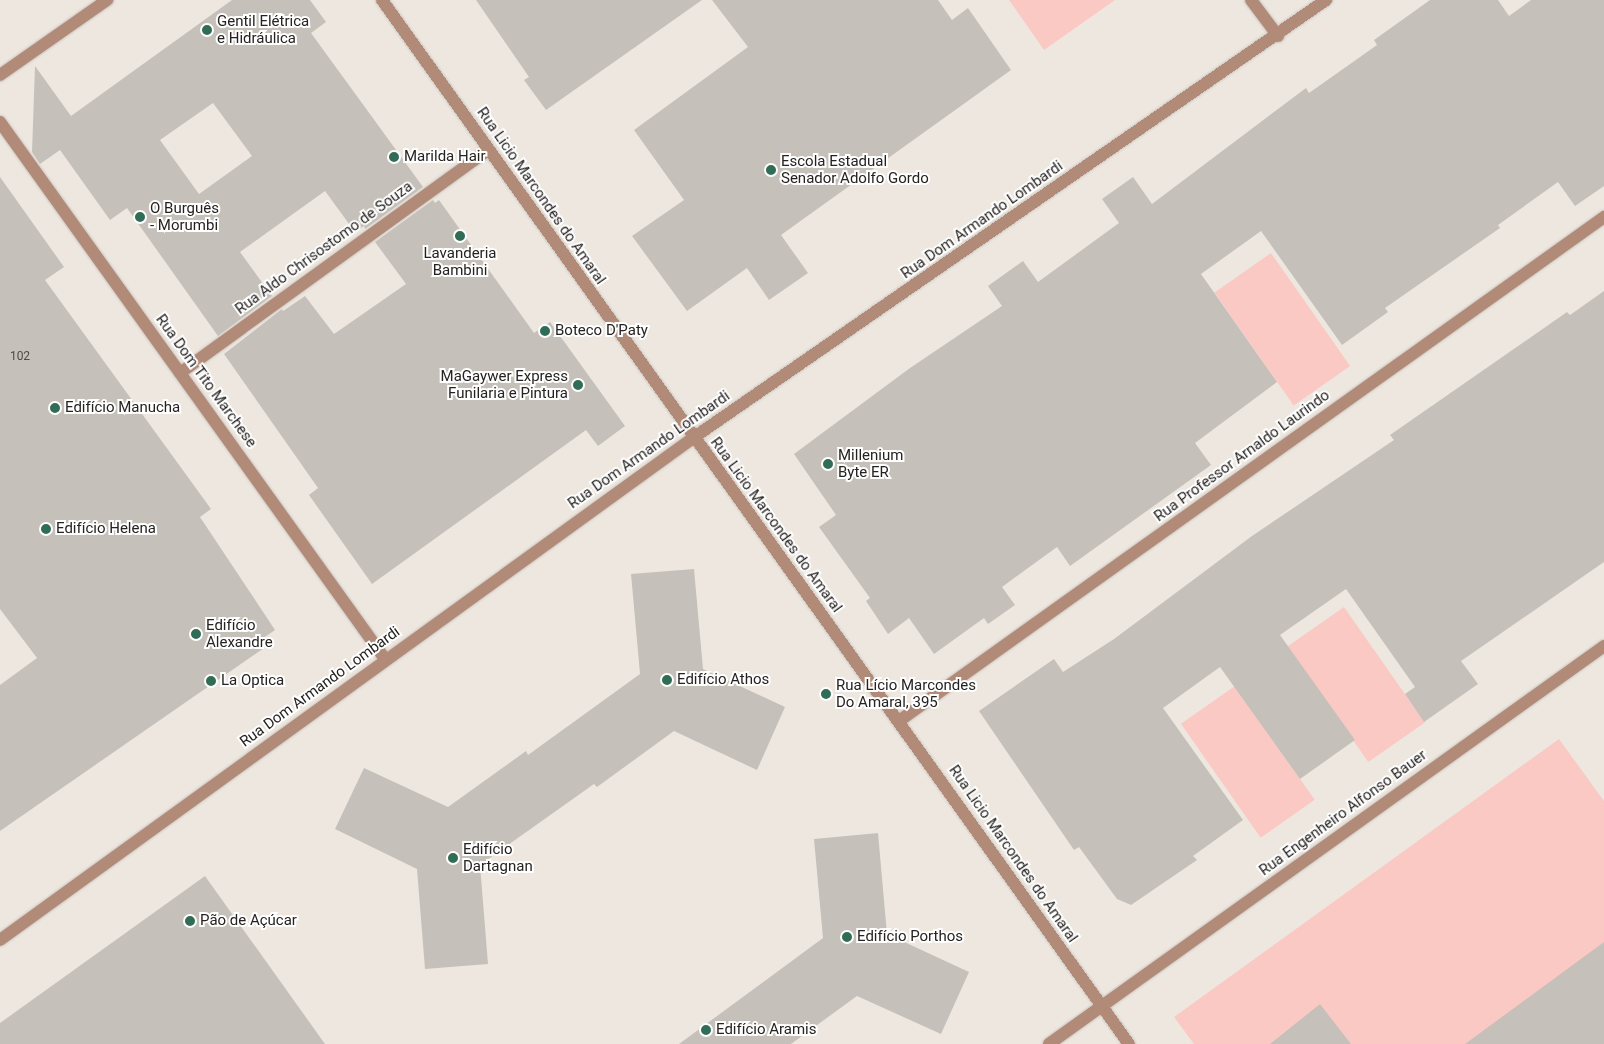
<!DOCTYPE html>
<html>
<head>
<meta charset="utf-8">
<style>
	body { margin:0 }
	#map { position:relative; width:1604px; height:1044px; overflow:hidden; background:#ede7e0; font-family:Roboto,sans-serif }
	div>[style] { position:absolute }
	.green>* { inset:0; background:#fbc9c3; transform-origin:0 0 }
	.building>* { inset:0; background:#c5c1ba }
	.roads { filter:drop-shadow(0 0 1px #c9c4bd) drop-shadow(0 0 1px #c9c4bd) }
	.minor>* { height:12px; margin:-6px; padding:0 6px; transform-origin:6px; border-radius:6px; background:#b28a78 }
	.dots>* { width:14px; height:14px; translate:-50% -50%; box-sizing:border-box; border:2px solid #fff; border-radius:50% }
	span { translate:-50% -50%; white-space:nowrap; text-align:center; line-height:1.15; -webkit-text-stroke:4px #fff; paint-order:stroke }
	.number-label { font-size:12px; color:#4d4a46 }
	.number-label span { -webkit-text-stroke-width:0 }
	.poi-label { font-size:15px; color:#252220 }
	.left { translate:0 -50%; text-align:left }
	.right { translate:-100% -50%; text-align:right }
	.street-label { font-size:15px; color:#252220 }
</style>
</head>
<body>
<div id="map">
	<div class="green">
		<i style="clip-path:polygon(1009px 0,1115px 0,1044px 50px)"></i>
		<i style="left:1271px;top:253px;width:138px;height:69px;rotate:55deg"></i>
		<i style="left:1344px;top:607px;width:141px;height:69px;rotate:55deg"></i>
		<i style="left:1235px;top:686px;width:139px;height:66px;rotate:55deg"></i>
		<i style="clip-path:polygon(1559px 739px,1604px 801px,1604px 1044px,1194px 1044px,1174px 1017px)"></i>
	</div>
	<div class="building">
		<i style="clip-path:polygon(evenodd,232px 0,310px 0,326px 22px,311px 33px,423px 187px,365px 229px,364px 226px,355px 232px,325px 191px,240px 252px,272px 296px,218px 336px,127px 208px,110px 220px,60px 150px,40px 164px,32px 152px,35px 66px,71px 116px,232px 0,213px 103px,252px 156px,199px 194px,160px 140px,213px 103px)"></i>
		<i style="clip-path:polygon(476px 0,702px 0,546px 110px,524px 80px,529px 77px)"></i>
		<i style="clip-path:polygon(712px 0,938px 0,952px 20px,968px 8px,1011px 70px,781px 235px,808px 273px,769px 300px,747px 268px,687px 311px,632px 236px,684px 200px,634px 130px,748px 47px)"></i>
		<i style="clip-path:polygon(1430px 0,1498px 0,1509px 16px,1531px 0,1604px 0,1604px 186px,1575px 206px,1558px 182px,1498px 225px,1500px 228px,1385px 308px,1388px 312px,1342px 345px,1261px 231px,1201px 274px,1277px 382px,1195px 443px,1211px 465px,1070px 566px,1057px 547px,1002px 587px,1015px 605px,988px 624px,984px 618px,934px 654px,909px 618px,888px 634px,866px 601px,870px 598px,819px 527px,836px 515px,794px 454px,910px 368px,1002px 306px,988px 286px,1023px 261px,1038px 282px,1119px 223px,1102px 199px,1133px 177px,1152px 204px,1306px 88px,1309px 93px,1377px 45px,1374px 40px)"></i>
		<i style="clip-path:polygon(0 177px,64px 267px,45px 280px,211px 509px,200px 517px,275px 630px,259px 641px,264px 648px,0 831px,0 685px,37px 658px,0 609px)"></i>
		<i style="clip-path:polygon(433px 200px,435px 203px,439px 200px,534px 333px,550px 322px,625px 426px,598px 446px,586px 430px,372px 584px,309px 495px,318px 488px,224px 354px,282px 309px,283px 311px,305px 296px,334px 334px,406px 284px,375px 242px)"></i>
		<i style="clip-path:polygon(1604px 291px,1604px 562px,1461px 661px,1478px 684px,1424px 722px,1405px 694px,1415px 687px,1346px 589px,1280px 635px,1355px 740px,1300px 779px,1220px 667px,1163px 708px,1243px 820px,1193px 856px,1197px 860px,1131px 905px,1117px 899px,1079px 847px,1074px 850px,979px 711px,1054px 659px,1063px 672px,1114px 639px,1252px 536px,1394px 440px,1390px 435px,1567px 312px,1570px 315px)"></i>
		<i style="clip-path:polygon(694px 569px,703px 669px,785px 707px,757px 770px,674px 731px,597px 787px,594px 784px,480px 865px,488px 964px,425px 969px,417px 869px,335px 829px,364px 768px,448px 807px,526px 751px,528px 755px,640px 674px,631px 574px)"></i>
		<i style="clip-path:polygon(878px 833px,887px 934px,969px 972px,941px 1034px,857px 996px,791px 1044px,679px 1044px,823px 938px,814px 839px)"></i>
		<i style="clip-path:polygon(205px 876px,325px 1044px,0 1044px,0 1023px)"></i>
		<i style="clip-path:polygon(1604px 942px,1604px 1044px,1465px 1044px)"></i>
		<i style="clip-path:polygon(1320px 1004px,1351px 1044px,1270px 1044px)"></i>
	</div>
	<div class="roads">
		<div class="minor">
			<i style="left:382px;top:0;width:1284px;rotate:54.42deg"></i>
			<i style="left:1251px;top:0;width:45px;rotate:53.1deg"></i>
			<i style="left:0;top:75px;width:131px;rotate:-35deg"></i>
			<i style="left:0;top:122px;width:661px;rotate:54.36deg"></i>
			<i style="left:180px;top:373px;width:380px;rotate:-35.9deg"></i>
			<i style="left:899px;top:721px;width:867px;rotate:-35.56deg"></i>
			<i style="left:0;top:940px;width:856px;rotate:-35.92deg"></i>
			<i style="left:693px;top:438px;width:770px;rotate:-34.68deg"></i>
			<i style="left:1049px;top:1044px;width:683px;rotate:-35.64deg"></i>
		</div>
	</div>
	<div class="dots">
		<i style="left:207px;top:30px;background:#306c56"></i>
		<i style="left:394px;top:157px;background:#306c56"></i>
		<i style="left:771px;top:170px;background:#306c56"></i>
		<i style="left:140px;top:217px;background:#306c56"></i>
		<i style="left:460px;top:236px;background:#306c56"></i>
		<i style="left:545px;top:331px;background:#306c56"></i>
		<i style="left:578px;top:385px;background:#306c56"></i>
		<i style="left:55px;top:408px;background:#306c56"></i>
		<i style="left:828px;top:464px;background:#306c56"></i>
		<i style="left:46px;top:529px;background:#306c56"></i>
		<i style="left:196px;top:634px;background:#306c56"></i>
		<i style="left:667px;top:680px;background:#306c56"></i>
		<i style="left:211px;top:681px;background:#306c56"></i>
		<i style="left:826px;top:694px;background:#306c56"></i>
		<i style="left:453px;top:858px;background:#306c56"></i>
		<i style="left:190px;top:921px;background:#306c56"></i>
		<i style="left:847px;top:937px;background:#306c56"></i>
		<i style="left:706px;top:1030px;background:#306c56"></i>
	</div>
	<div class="number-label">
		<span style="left:20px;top:357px">102</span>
	</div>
	<div class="poi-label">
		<span class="left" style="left:217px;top:30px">Gentil Elétrica<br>e Hidráulica</span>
		<span class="left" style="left:404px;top:157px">Marilda Hair</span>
		<span class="left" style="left:781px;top:170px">Escola Estadual<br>Senador Adolfo Gordo</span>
		<span class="left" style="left:150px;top:217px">O Burguês<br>- Morumbi</span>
		<span style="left:460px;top:262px">Lavanderia<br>Bambini</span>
		<span class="left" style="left:555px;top:331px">Boteco D'Paty</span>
		<span class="right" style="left:568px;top:385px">MaGaywer Express<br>Funilaria e Pintura</span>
		<span class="left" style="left:65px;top:408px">Edifício Manucha</span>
		<span class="left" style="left:838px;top:464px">Millenium<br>Byte ER</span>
		<span class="left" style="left:56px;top:529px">Edifício Helena</span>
		<span class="left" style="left:206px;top:634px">Edifício<br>Alexandre</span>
		<span class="left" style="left:677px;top:680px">Edifício Athos</span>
		<span class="left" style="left:221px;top:681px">La Optica</span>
		<span class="left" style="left:836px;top:694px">Rua Lício Marcondes<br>Do Amaral, 395</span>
		<span class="left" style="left:463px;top:858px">Edifício<br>Dartagnan</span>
		<span class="left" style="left:200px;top:921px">Pão de Açúcar</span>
		<span class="left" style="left:857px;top:937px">Edifício Porthos</span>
		<span class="left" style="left:716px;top:1030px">Edifício Aramis</span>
	</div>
	<div class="street-label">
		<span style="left:541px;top:196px;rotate:55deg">Rua Licio Marcondes do Amaral</span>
		<span style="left:982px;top:220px;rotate:-35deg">Rua Dom Armando Lombardi</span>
		<span style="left:324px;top:248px;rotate:-36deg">Rua Aldo Chrisostomo de Souza</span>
		<span style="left:206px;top:381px;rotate:54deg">Rua Dom Tito Marchese</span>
		<span style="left:649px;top:450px;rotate:-35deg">Rua Dom Armando Lombardi</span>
		<span style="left:1242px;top:456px;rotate:-36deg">Rua Professor Arnaldo Laurindo</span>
		<span style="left:776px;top:525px;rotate:54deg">Rua Licio Marcondes do Amaral</span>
		<span style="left:320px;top:687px;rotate:-36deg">Rua Dom Armando Lombardi</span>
		<span style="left:1343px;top:813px;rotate:-36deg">Rua Engenheiro Alfonso Bauer</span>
		<span style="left:1013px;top:854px;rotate:55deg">Rua Licio Marcondes do Amaral</span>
	</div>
</div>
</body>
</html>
